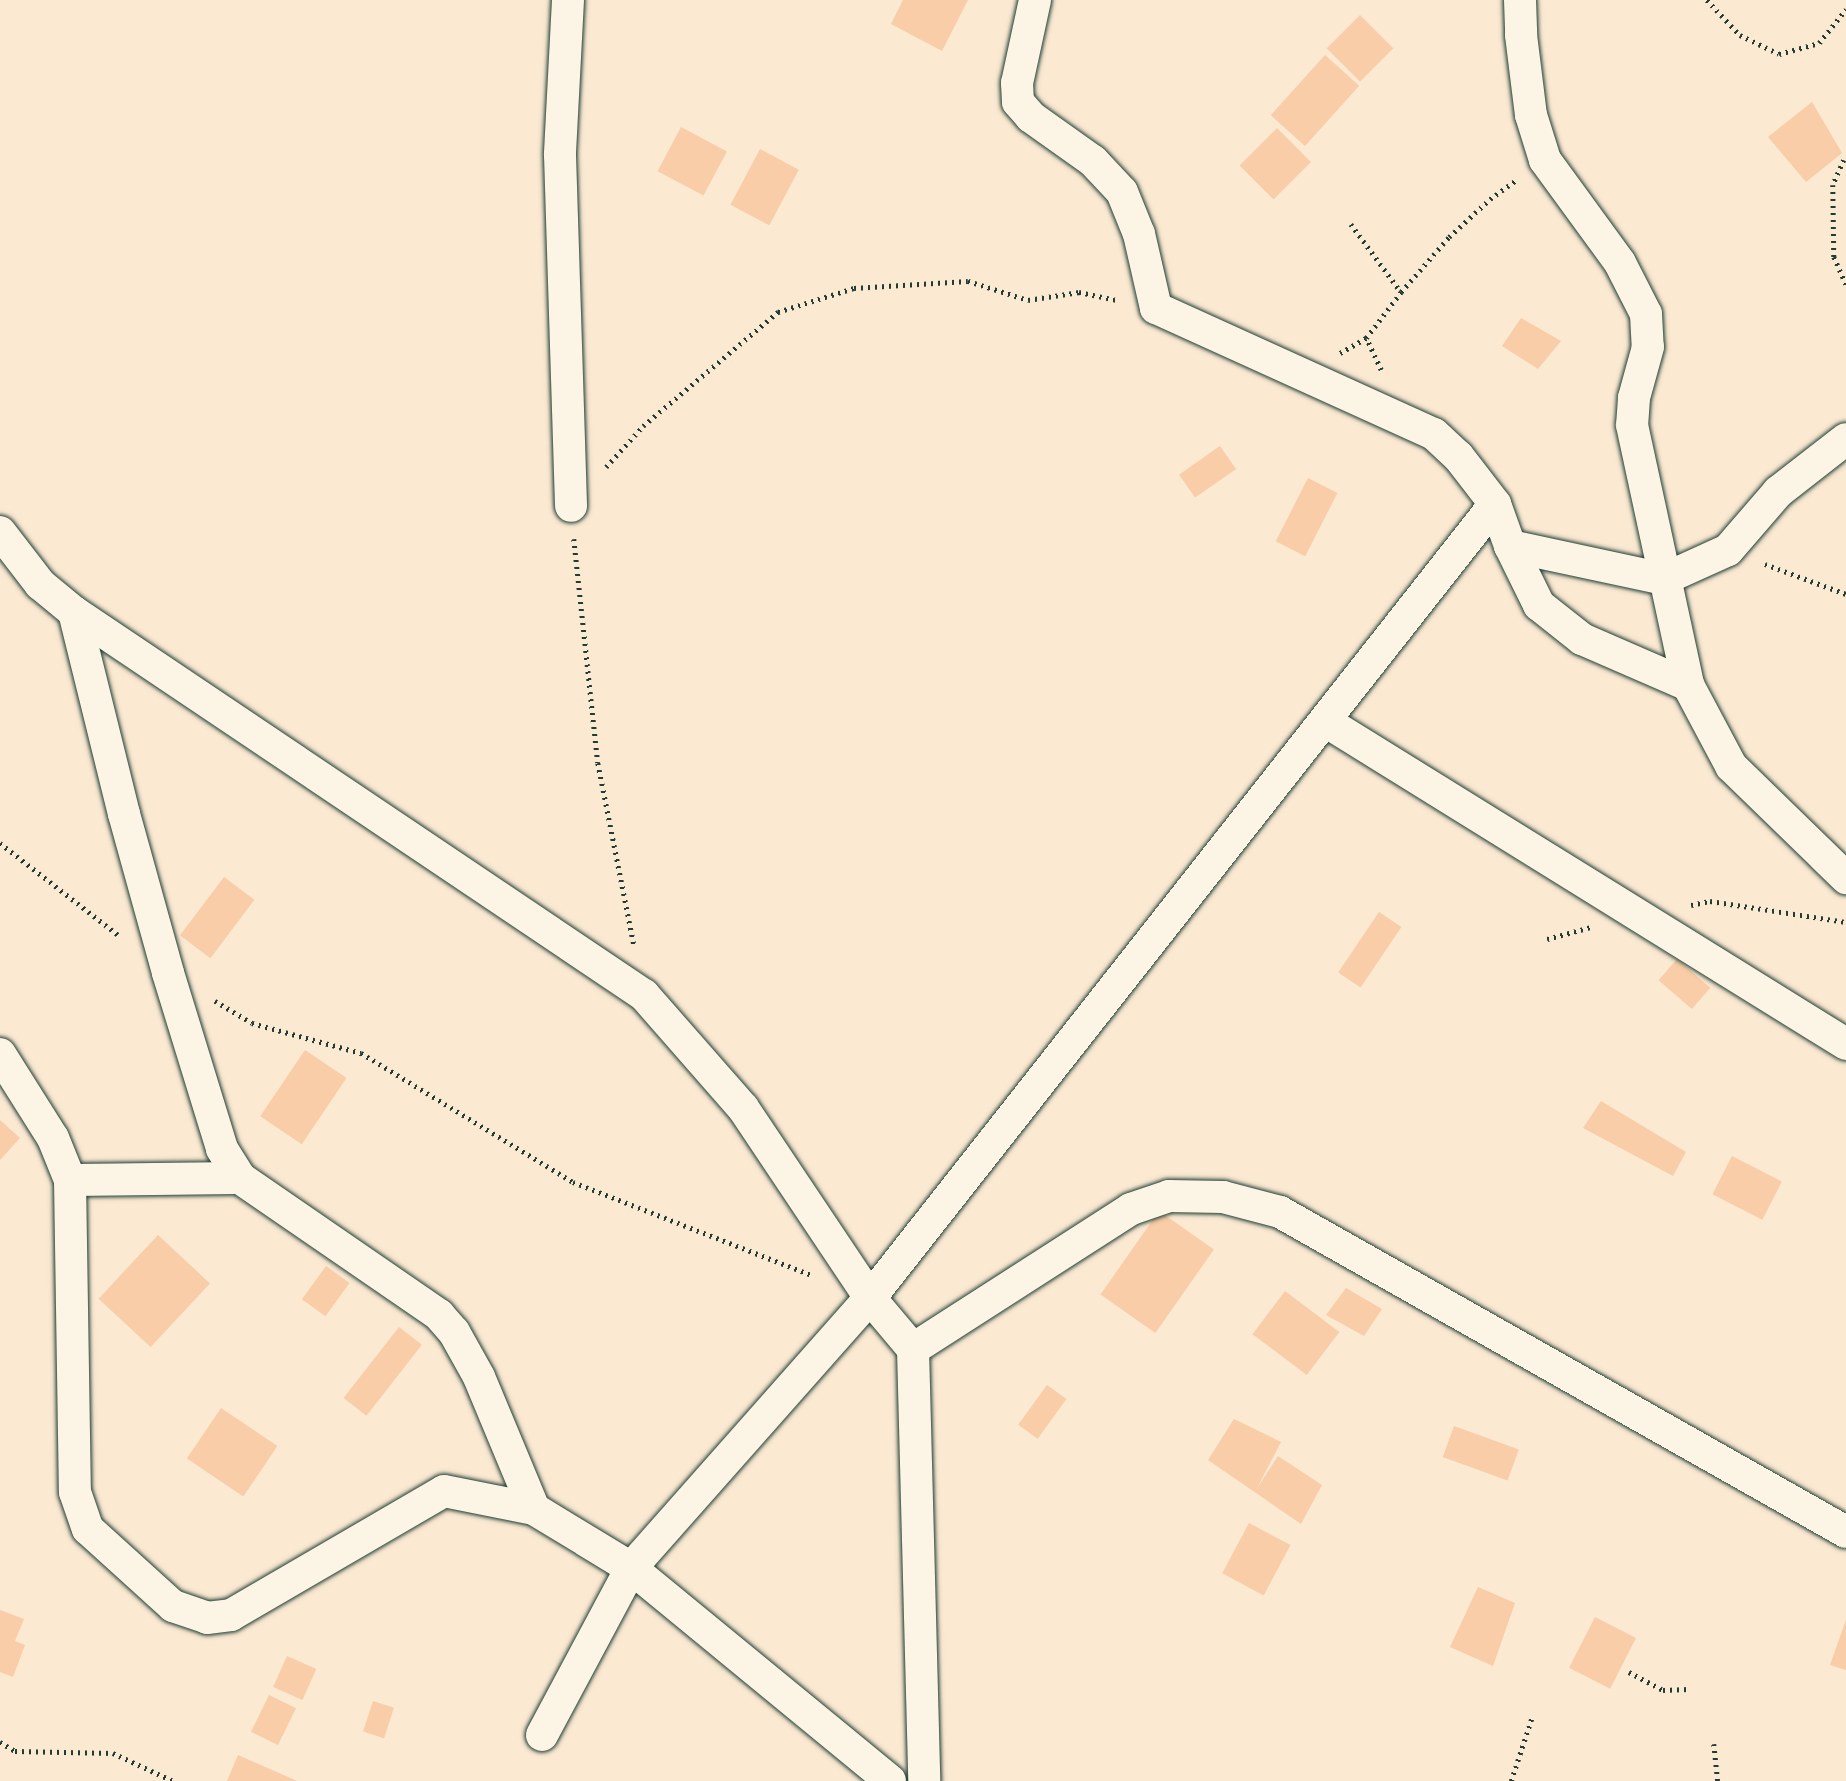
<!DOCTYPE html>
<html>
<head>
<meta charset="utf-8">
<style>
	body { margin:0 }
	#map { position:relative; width:1846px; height:1781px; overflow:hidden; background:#fbe9d2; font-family:Caveat,sans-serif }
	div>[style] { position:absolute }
	.building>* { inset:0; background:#f8cda7; transform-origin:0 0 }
	.path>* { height:4.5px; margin-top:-2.25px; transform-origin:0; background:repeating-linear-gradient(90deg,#1f3d34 0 2px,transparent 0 7px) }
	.roads { filter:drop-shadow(0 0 2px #1f3d34) drop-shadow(0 0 2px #1f3d34) }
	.minor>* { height:32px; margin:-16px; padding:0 16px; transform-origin:16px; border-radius:16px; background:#fcf5e5 }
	span { translate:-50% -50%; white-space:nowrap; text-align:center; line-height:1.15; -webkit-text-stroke:5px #fcf5e5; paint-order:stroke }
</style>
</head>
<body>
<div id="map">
	<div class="building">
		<i style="clip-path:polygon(903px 0,968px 0,942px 51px,891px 24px)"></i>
		<i style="left:1360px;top:15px;width:47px;height:47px;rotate:45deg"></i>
		<i style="left:1325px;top:55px;width:46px;height:81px;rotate:42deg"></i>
		<i style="clip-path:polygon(1812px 102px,1842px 153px,1806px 182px,1768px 137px)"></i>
		<i style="left:681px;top:127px;width:52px;height:50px;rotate:28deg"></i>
		<i style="left:1277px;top:128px;width:48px;height:53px;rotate:45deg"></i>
		<i style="left:760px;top:149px;width:44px;height:63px;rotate:28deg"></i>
		<i style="clip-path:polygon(1521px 318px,1561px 341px,1538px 369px,1502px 346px)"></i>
		<i style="left:1220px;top:446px;width:28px;height:50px;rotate:55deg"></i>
		<i style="left:1308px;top:478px;width:33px;height:71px;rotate:27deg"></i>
		<i style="left:224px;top:877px;width:38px;height:73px;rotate:37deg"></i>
		<i style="left:1379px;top:912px;width:27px;height:73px;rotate:34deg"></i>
		<i style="left:1677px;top:959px;width:44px;height:28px;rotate:41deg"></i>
		<i style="left:305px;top:1050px;width:50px;height:80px;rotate:34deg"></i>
		<i style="clip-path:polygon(1601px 1101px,1686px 1152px,1673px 1176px,1583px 1128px)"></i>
		<i style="clip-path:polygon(0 1120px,20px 1138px,0 1160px)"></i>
		<i style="left:1732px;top:1156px;width:56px;height:43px;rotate:27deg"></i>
		<i style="left:1159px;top:1211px;width:67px;height:102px;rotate:35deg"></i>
		<i style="left:158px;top:1235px;width:71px;height:87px;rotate:43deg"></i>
		<i style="left:326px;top:1266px;width:29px;height:41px;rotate:36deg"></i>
		<i style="clip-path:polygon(1346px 1288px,1382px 1309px,1364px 1336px,1326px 1315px)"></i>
		<i style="left:1285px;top:1291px;width:68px;height:54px;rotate:37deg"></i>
		<i style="left:399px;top:1327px;width:29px;height:90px;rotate:38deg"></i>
		<i style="left:1047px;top:1385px;width:24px;height:49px;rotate:36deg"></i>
		<i style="left:221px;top:1408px;width:68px;height:61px;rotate:34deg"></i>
		<i style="clip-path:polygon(1234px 1419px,1281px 1442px,1257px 1488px,1278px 1456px,1322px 1485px,1301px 1524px,1208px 1460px)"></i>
		<i style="left:1454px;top:1426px;width:69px;height:33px;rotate:20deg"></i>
		<i style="left:1249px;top:1523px;width:47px;height:57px;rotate:28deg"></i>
		<i style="clip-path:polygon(1478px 1587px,1515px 1603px,1493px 1666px,1450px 1647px)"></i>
		<i style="clip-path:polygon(0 1610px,24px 1619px,15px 1641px,25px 1645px,13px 1677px,0 1672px)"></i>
		<i style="left:1595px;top:1617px;width:46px;height:57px;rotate:27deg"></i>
		<i style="clip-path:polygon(1846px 1620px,1846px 1670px,1830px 1665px)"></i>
		<i style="left:287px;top:1656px;width:32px;height:34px;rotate:24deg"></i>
		<i style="left:269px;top:1695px;width:30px;height:41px;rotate:26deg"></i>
		<i style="left:373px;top:1701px;width:22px;height:32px;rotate:18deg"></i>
		<i style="clip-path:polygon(238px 1755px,297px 1781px,227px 1781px)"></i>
	</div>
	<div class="path">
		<i style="left:1707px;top:0;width:48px;rotate:46.7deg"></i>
		<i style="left:1740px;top:35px;width:43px;rotate:26deg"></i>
		<i style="left:1779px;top:54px;width:41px;rotate:-15.4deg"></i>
		<i style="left:1819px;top:43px;width:43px;rotate:-51.5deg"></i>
		<i style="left:1844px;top:160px;width:27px;rotate:114deg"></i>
		<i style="left:1833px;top:185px;width:72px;rotate:89.2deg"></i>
		<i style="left:1834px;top:257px;width:30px;rotate:66deg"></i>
		<i style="left:1351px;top:224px;width:84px;rotate:53.7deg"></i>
		<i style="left:1401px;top:292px;width:73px;rotate:-48.9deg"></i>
		<i style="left:1449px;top:237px;width:56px;rotate:-42.8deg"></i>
		<i style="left:1490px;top:199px;width:31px;rotate:-36deg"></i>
		<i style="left:1340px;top:353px;width:30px;rotate:-30deg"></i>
		<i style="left:1381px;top:370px;width:35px;rotate:-115deg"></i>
		<i style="left:1366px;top:338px;width:58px;rotate:-52.7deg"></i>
		<i style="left:606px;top:467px;width:55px;rotate:-47.9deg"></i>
		<i style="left:643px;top:426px;width:177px;rotate:-40.2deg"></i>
		<i style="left:778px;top:312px;width:80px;rotate:-17.5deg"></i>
		<i style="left:854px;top:288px;width:114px;rotate:-3.5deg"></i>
		<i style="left:968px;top:281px;width:63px;rotate:17.6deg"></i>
		<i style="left:1028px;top:300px;width:52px;rotate:-8.9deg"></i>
		<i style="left:1079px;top:292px;width:39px;rotate:12deg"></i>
		<i style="left:574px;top:539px;width:225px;rotate:83.9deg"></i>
		<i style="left:598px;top:763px;width:186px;rotate:78.8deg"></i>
		<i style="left:1765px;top:564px;width:86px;rotate:20.3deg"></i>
		<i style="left:0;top:843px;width:150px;rotate:37.9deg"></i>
		<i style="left:1691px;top:905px;width:19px;rotate:-12deg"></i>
		<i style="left:1710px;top:901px;width:138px;rotate:8.8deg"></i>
		<i style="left:1547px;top:939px;width:46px;rotate:-15.3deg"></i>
		<i style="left:215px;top:1001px;width:43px;rotate:30.7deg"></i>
		<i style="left:252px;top:1023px;width:113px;rotate:15.4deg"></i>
		<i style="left:361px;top:1053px;width:248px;rotate:31.3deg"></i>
		<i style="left:573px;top:1182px;width:256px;rotate:21.3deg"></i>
		<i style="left:1629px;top:1672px;width:38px;rotate:28deg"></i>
		<i style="left:1663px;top:1690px;width:26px;rotate:-2deg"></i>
		<i style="left:0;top:1742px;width:17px;rotate:31deg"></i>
		<i style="left:15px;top:1751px;width:98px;rotate:1.2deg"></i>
		<i style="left:113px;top:1753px;width:66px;rotate:25deg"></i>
		<i style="left:1714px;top:1744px;width:37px;rotate:84deg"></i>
		<i style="left:1511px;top:1781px;width:67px;rotate:-71.8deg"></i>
	</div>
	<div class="roads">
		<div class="minor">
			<i style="left:568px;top:0;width:155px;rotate:93deg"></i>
			<i style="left:560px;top:155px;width:351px;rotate:88.2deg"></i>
			<i style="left:1035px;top:0;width:85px;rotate:102.2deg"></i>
			<i style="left:1017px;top:83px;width:19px;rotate:87deg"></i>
			<i style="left:1018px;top:102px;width:20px;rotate:49deg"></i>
			<i style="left:1031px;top:117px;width:76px;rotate:35.4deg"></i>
			<i style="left:1093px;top:161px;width:42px;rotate:46.9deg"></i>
			<i style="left:1122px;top:192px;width:45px;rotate:68deg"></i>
			<i style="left:1139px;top:234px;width:76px;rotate:77.1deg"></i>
			<i style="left:1156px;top:308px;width:305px;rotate:24.4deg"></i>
			<i style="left:1434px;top:434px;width:33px;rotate:43deg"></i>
			<i style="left:1458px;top:456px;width:61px;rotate:52.4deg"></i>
			<i style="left:1495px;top:504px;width:45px;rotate:70.3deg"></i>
			<i style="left:1510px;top:546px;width:66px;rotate:63.8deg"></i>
			<i style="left:1539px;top:605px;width:55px;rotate:38.3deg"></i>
			<i style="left:1582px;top:639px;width:116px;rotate:23.5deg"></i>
			<i style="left:1520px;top:0;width:35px;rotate:88deg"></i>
			<i style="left:1521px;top:35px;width:81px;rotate:82.9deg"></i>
			<i style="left:1531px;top:115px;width:47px;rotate:72.7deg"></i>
			<i style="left:1545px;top:160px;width:127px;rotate:53.9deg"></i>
			<i style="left:1620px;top:263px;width:57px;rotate:63deg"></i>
			<i style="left:1646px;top:314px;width:33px;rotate:87deg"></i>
			<i style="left:1648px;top:347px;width:53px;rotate:105.4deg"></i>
			<i style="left:1634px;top:398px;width:27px;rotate:94deg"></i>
			<i style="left:1632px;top:425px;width:266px;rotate:77.8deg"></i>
			<i style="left:1688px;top:685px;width:92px;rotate:62deg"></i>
			<i style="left:1731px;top:766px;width:161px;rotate:44.2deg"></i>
			<i style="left:0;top:532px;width:66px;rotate:52.4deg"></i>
			<i style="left:40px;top:584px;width:44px;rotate:39.5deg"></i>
			<i style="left:74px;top:612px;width:687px;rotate:33.9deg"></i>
			<i style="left:644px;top:995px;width:150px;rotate:48.8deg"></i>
			<i style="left:743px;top:1108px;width:229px;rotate:56.2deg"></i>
			<i style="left:870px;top:1298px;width:67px;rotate:49.9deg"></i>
			<i style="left:913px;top:1349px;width:432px;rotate:88.5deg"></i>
			<i style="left:1510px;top:546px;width:157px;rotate:12.1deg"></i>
			<i style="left:1664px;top:579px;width:70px;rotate:-24.4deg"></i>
			<i style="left:1728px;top:550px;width:77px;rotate:-49.2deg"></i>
			<i style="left:1778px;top:492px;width:86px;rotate:-37.9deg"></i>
			<i style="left:74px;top:612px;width:208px;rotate:76.1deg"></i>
			<i style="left:124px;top:814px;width:165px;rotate:74.5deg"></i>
			<i style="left:168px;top:973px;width:184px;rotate:72.9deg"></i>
			<i style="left:222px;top:1149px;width:34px;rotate:58deg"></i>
			<i style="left:240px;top:1178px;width:242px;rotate:34.5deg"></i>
			<i style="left:439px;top:1315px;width:23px;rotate:49deg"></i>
			<i style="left:454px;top:1332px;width:51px;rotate:60.9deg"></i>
			<i style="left:479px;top:1377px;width:143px;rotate:67.4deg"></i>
			<i style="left:1325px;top:721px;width:613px;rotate:31.8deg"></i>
			<i style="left:0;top:1054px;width:99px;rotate:57.8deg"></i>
			<i style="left:53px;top:1138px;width:45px;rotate:68deg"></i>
			<i style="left:70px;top:1180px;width:312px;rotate:89.1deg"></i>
			<i style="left:75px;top:1492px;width:39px;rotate:71deg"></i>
			<i style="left:88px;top:1529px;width:115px;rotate:42.2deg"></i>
			<i style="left:173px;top:1606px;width:36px;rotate:19deg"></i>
			<i style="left:207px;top:1618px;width:24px;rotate:-7deg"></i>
			<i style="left:231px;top:1615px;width:246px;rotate:-30.2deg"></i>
			<i style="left:444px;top:1491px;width:92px;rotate:11.3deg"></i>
			<i style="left:534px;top:1509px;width:114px;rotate:31.3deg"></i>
			<i style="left:631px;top:1568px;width:335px;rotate:39.4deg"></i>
			<i style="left:70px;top:1180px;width:170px;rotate:-0.7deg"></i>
			<i style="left:913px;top:1349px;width:259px;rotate:-32.7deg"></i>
			<i style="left:1131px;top:1209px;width:40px;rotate:-18.9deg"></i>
			<i style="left:1169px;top:1196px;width:54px;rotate:1.1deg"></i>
			<i style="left:1223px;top:1197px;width:59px;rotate:14.7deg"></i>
			<i style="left:1280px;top:1212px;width:650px;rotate:29.48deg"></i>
			<i style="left:542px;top:1735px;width:189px;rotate:-61.9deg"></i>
			<i style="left:631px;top:1568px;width:361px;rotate:-48.5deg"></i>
			<i style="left:870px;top:1298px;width:1010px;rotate:-51.79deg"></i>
		</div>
	</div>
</div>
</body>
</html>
